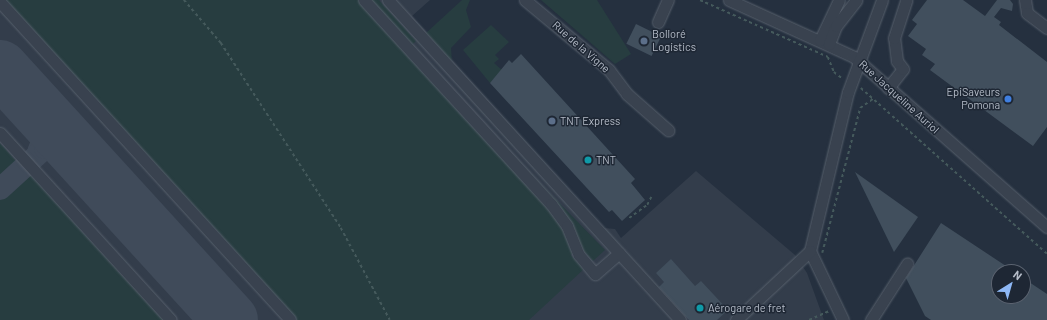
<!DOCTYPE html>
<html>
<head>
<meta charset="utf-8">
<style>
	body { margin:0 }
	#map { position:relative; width:1047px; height:320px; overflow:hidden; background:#25303f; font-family:Barlow,sans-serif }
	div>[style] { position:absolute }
	.airport>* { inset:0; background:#333d4b }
	.green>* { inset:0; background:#273d40 }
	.taxiway>* { height:22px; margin:-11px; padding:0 11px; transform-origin:11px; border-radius:11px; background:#404b5a }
	.runway>* { height:56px; margin:-28px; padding:0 28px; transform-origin:28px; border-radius:28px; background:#404b5a }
	.building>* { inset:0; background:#414f5d; transform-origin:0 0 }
	.path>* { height:1.5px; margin-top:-0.75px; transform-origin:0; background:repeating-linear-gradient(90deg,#455a5c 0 3px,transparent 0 6px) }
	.roads { filter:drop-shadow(0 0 1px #57606c) drop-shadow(0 0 1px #57606c) }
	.minor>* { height:11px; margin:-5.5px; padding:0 5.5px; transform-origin:5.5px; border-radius:5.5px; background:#39424f }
	.dots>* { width:11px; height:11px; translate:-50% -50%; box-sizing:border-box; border:2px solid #1e2734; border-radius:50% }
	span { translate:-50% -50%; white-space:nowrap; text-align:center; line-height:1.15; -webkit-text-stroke:3px #1e2734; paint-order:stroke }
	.poi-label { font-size:11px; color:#b6bdc9 }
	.left { translate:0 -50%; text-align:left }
	.right { translate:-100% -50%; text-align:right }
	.street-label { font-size:11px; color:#b6bdc9 }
	.north { position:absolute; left:991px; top:264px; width:40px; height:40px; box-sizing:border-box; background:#1e2734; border:1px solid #5b6370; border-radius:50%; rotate:37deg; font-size:11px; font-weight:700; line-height:16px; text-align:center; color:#b6bdc9 }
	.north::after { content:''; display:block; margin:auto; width:14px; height:18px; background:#8eb8f6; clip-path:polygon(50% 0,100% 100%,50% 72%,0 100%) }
</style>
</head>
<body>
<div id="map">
	<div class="airport">
		<i style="clip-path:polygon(0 0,430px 0,412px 16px,604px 228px,615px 229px,621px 238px,696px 171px,795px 255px,807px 273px,824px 320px,0 320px)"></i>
	</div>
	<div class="green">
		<i style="clip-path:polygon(4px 0,379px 0,416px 41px,412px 45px,495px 137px,605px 250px,593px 261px,579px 247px,571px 255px,584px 269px,529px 320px,287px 320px)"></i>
		<i style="clip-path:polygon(462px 0,470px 0,466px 10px,471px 27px,451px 48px,452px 62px,426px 33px)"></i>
		<i style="clip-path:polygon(541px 0,597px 0,631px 54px,615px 64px)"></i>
		<i style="clip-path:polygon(491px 25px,509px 42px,495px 55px,499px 59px,494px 63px,503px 71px,490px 83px,463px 50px)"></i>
		<i style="clip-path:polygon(0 143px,19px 164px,0 181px)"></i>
		<i style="clip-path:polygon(26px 170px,163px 320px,0 320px,0 195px)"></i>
	</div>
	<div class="taxiway">
		<i style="left:38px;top:152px;width:22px;rotate:-68deg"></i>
		<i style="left:46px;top:132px;width:22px;rotate:-106deg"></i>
		<i style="left:0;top:189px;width:61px;rotate:-42.3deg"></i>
		<i style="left:45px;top:148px;width:15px;rotate:-8deg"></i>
		<i style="left:60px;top:146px;width:23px;rotate:25deg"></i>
	</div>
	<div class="runway">
		<i style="left:0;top:68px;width:341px;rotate:47.6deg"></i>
	</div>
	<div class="building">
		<i style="clip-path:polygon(927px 0,963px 0,985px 16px,997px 0,1010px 0,1013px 4px,1012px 11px,1001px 8px,994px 17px,1001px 22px,999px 25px,1047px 62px,1047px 127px,1033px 146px,930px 70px,935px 64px,922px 55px,926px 49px,908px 36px,917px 24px,912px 20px)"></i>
		<i style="left:636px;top:24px;width:28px;height:22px;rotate:26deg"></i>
		<i style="clip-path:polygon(521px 54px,635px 179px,631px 183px,645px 200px,622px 221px,612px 210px,609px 212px,490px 83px,509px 60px,512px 63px)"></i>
		<i style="clip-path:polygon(855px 172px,918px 217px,894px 252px)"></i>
		<i style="clip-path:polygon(941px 223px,1015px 272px,999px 272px,999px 296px,1023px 296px,1023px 278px,1047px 294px,1047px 320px,931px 320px,925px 316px,906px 278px)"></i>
		<i style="clip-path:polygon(671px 259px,695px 286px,701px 281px,728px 310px,717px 320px,689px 320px,659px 287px,664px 282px,656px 273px)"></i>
	</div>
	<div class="path">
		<i style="left:184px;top:0;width:57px;rotate:49.3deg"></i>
		<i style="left:221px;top:43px;width:221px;rotate:57deg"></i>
		<i style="left:341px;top:228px;width:104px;rotate:62deg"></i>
		<i style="left:700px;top:0;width:140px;rotate:24deg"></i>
		<i style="left:828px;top:57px;width:16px;rotate:68deg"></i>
		<i style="left:834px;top:72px;width:11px;rotate:38deg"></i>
		<i style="left:861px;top:88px;width:249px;rotate:41.7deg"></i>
		<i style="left:629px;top:218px;width:22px;rotate:-36deg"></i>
		<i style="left:647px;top:205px;width:9px;rotate:-63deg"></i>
		<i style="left:822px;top:253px;width:150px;rotate:-75.3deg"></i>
		<i style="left:860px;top:108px;width:16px;rotate:-35deg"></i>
		<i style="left:809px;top:320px;width:22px;rotate:-24deg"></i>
	</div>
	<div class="roads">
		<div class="minor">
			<i style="left:364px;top:0;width:277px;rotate:47.5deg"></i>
			<i style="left:551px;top:204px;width:27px;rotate:54deg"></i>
			<i style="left:567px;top:226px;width:31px;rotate:68deg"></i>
			<i style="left:579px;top:255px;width:25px;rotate:50deg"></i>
			<i style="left:595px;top:274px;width:32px;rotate:-41deg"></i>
			<i style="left:388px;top:0;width:433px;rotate:47.6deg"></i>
			<i style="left:525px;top:0;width:109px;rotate:39.8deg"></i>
			<i style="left:609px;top:70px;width:30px;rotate:53deg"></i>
			<i style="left:627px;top:94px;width:55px;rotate:41.3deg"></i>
			<i style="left:729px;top:0;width:137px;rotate:24.5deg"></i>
			<i style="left:854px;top:57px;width:257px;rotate:41.4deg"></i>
			<i style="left:1025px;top:0;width:13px;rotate:81deg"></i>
			<i style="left:1027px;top:13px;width:25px;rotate:37deg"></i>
			<i style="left:0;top:2px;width:430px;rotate:47.6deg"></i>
			<i style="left:658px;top:22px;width:24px;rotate:-66deg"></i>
			<i style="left:820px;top:40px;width:44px;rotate:-64.6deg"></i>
			<i style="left:829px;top:44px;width:19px;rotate:-69deg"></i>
			<i style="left:836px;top:26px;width:33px;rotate:-52deg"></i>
			<i style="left:888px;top:88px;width:24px;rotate:-52deg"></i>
			<i style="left:903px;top:69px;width:10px;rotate:-127deg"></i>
			<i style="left:897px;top:61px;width:23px;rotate:-97deg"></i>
			<i style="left:894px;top:38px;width:40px;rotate:-72deg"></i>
			<i style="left:0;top:133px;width:253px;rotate:47.6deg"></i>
			<i style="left:810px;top:251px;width:163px;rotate:-76.6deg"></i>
			<i style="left:848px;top:92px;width:98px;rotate:-69.7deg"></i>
			<i style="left:810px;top:251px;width:76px;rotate:64.4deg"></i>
			<i style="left:736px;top:320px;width:101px;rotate:-43deg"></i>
			<i style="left:871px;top:320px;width:67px;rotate:-57.3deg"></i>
		</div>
	</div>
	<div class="dots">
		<i style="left:644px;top:41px;background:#5c6f8a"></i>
		<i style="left:1008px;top:99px;background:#3f7fe0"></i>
		<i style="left:552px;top:121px;background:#5c6f8a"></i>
		<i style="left:588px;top:160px;background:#0f9aa8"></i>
		<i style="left:700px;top:308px;background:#0f9aa8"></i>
	</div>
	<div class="poi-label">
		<span class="left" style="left:652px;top:41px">Bolloré<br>Logistics</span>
		<span class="right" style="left:1000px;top:99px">EpiSaveurs<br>Pomona</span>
		<span class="left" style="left:560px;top:121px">TNT Express</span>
		<span class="left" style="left:596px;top:160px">TNT</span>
		<span class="left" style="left:708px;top:308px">Aérogare de fret</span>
	</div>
	<div class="street-label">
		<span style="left:581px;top:47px;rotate:41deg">Rue de la Vigne</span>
		<span style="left:899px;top:97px;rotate:42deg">Rue Jacqueline Auriol</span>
	</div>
	<div class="north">N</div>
</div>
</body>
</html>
